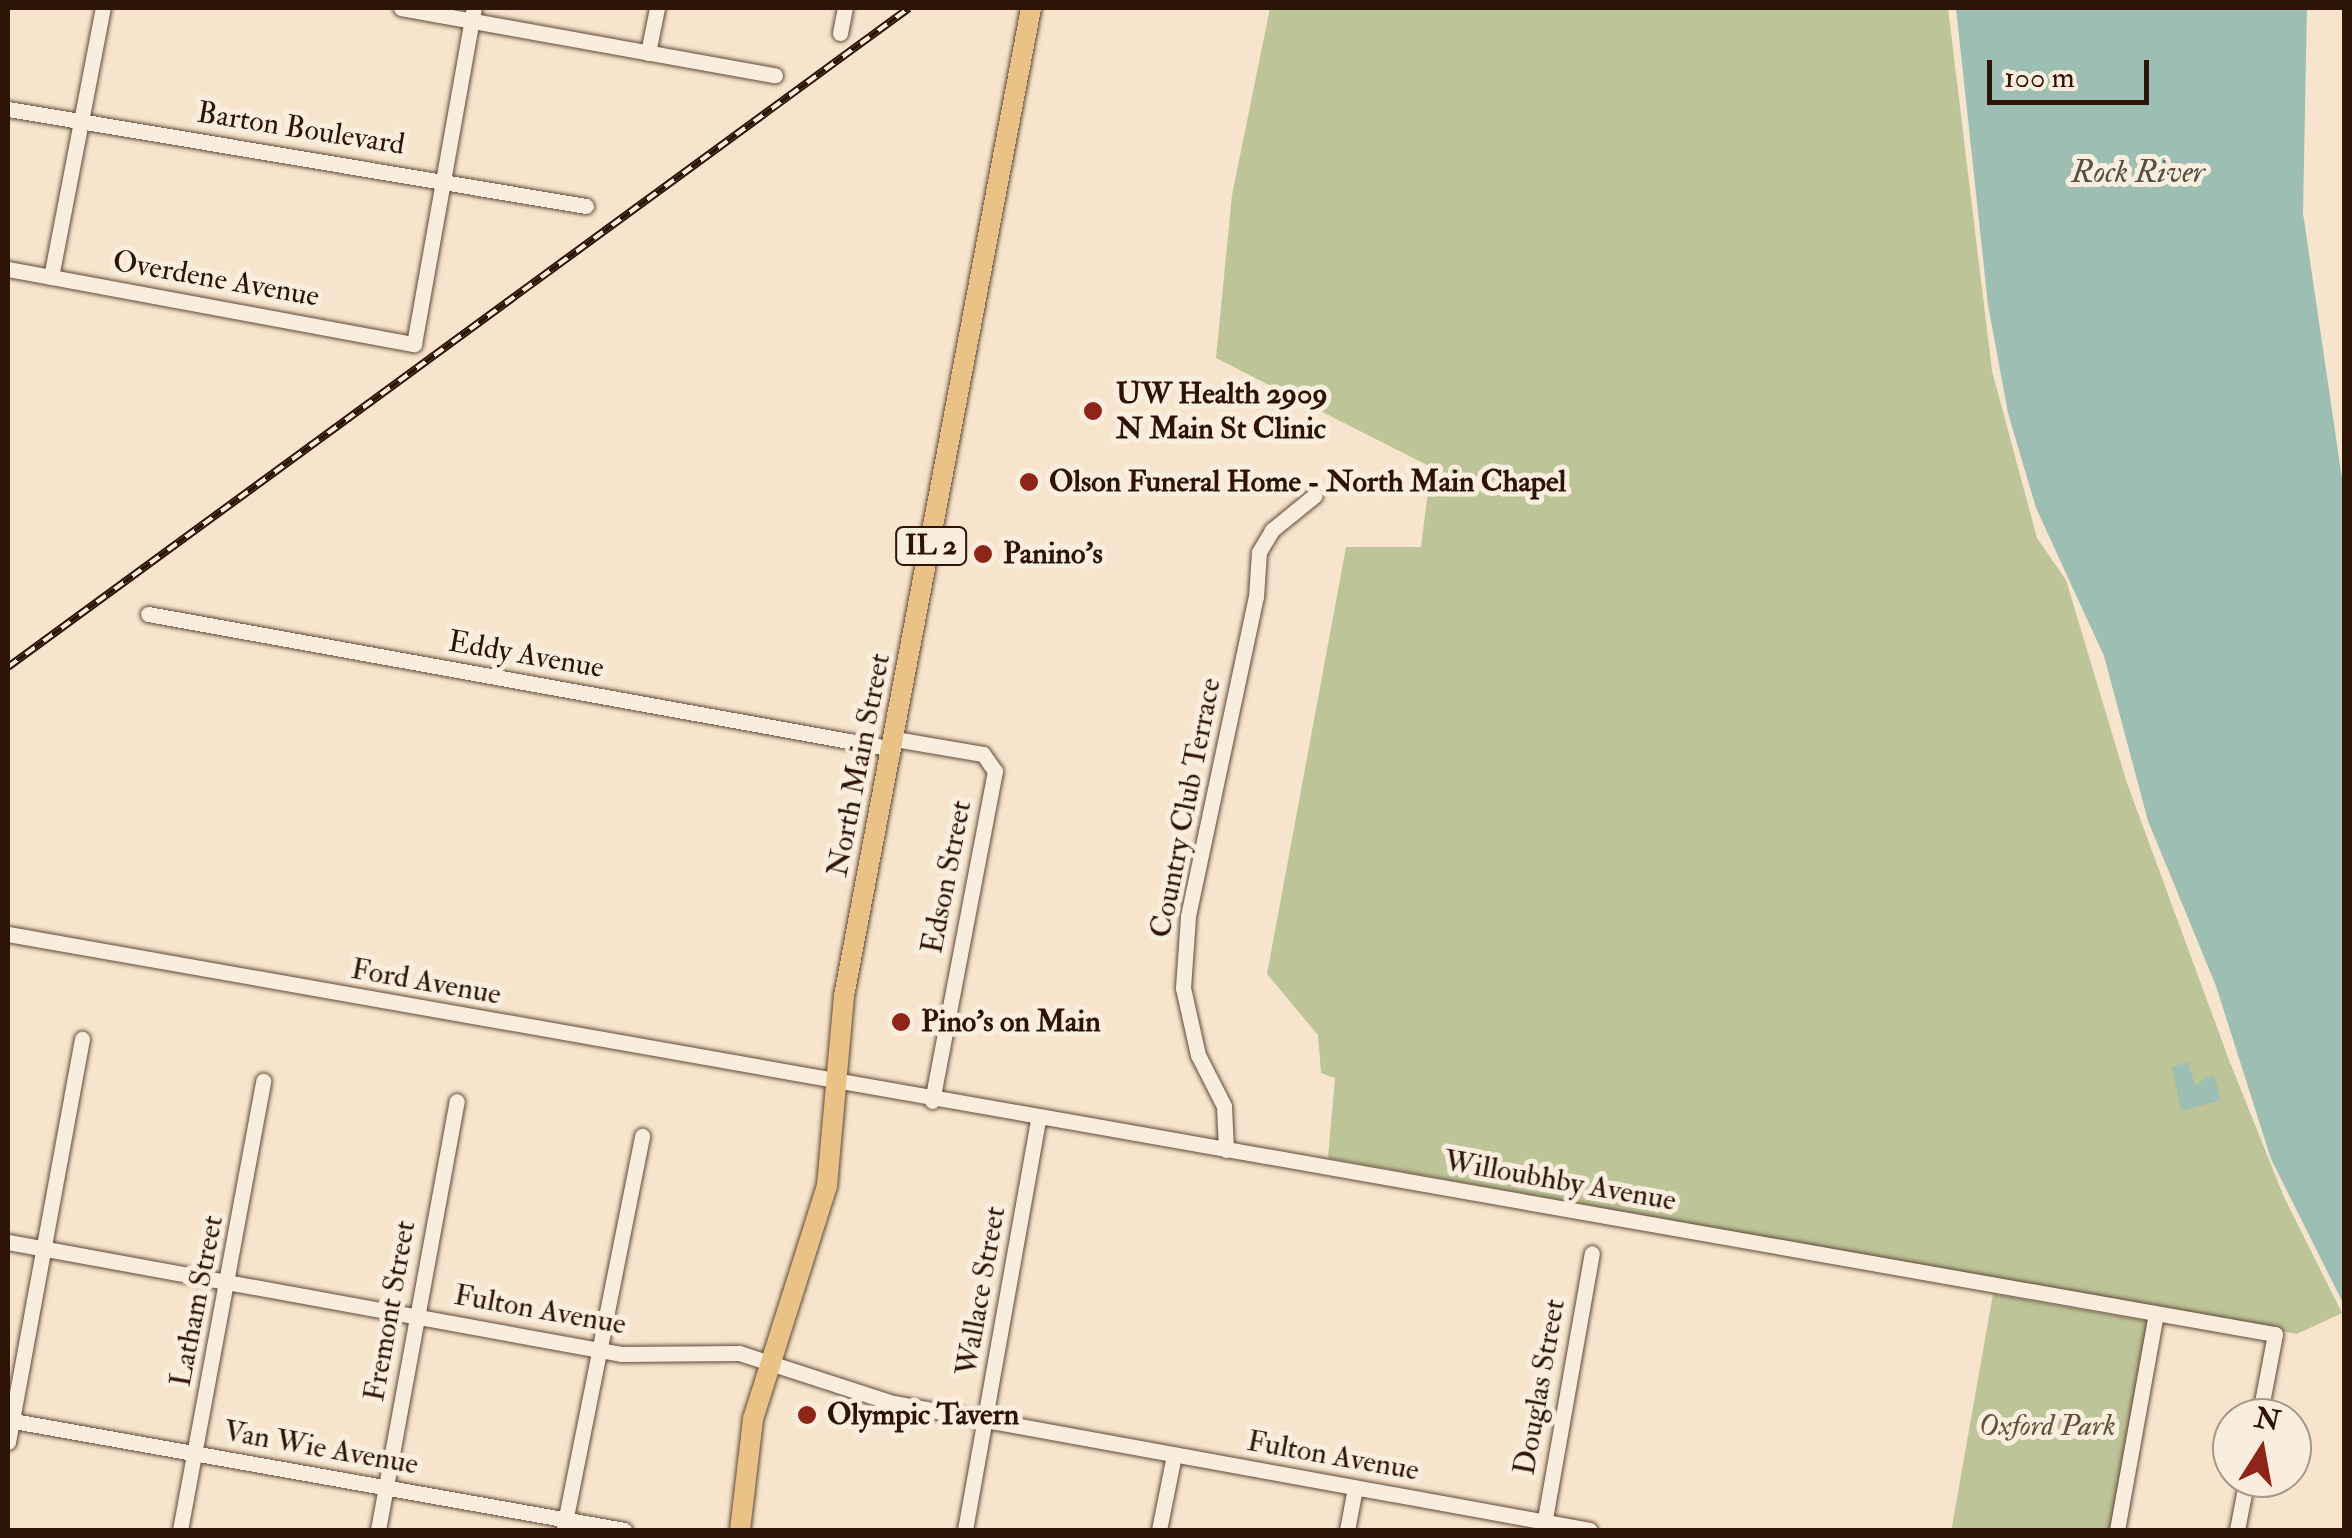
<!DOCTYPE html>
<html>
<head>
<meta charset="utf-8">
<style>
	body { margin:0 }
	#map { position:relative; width:2352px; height:1538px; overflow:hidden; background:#f6e5cc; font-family:"IM FELL Double Pica",serif }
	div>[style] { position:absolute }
	.green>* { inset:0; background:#bdc497; transform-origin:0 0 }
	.water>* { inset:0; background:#9dbfb3 }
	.roads { filter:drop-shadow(0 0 2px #604838) drop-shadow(0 0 2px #604838) }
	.minor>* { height:15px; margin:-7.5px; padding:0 7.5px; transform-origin:7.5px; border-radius:7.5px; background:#f9eede }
	.major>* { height:20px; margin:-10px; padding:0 10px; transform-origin:10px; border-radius:10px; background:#ebc286 }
	.rail>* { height:8px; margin-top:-4px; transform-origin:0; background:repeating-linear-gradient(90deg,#f9eede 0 11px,#2e1406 0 22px); box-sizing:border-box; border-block:2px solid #2e1406 }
	.dots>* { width:28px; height:28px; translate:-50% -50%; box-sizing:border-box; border:5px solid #f9eede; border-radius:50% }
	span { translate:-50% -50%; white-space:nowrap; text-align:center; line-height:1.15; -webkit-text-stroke:10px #f9eede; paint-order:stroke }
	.shield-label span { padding:2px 8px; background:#f9eede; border:2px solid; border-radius:8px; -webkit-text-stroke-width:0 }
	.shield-label { font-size:28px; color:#2e1406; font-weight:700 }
	.street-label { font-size:30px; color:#2e1406 }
	.poi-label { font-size:30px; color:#2e1406; font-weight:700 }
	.left { translate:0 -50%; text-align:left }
	.park-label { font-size:30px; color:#605239; font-style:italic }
	.water-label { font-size:32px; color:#555043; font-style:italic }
	.frame { position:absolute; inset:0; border:10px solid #2e1406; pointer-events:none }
	.north { position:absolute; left:2212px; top:1398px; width:100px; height:100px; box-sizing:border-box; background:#f9eede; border:2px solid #a89788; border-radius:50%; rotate:11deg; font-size:28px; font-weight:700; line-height:40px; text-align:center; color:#2e1406 }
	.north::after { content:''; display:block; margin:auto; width:35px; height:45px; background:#8f2418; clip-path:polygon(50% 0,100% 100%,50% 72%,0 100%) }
	.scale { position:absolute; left:1987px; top:60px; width:162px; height:45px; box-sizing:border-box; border:5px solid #2e1406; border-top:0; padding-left:12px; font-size:30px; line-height:35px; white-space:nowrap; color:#2e1406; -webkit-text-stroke:8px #f9eede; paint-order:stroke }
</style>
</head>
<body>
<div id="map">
	<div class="green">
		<i style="clip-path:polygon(1270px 8px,1948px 8px,1992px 371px,2037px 538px,2066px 580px,2127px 783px,2229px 1060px,2284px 1197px,2342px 1313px,2297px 1334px,1328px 1158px,1335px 1078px,1321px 1073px,1318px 1035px,1267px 974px,1346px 547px,1421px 547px,1431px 467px,1216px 358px,1232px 195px)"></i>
		<i style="left:1993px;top:1294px;width:157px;height:240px;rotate:10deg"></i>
	</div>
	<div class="water">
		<i style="clip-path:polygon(1956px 8px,2307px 8px,2303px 213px,2344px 492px,2344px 1305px,2271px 1159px,2216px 986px,2148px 821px,2104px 656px,2036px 508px,2008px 413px,1988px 305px)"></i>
		<i style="clip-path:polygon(2188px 1062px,2195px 1085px,2214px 1074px,2221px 1100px,2181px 1111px,2172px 1067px)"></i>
	</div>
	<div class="roads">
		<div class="minor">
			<i style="left:401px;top:8px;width:380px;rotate:10.2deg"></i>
			<i style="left:840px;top:33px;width:25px;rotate:-79deg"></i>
			<i style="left:648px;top:53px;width:46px;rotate:-78.7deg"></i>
			<i style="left:8px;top:109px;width:586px;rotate:9.53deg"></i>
			<i style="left:8px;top:269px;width:413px;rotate:10.5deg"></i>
			<i style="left:414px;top:344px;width:341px;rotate:-79.9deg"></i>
			<i style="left:51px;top:277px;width:274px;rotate:-79.1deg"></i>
			<i style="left:148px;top:614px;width:757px;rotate:10.27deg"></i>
			<i style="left:895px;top:739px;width:89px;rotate:9.7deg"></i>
			<i style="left:983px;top:754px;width:21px;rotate:55deg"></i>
			<i style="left:995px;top:771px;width:336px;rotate:100.8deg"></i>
			<i style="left:8px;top:934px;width:2302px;rotate:10.01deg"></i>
			<i style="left:2275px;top:1334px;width:86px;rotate:100.8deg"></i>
			<i style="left:1226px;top:1150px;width:44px;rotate:-92.6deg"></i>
			<i style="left:1224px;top:1106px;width:57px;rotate:-117deg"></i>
			<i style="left:1198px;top:1055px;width:69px;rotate:-102.6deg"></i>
			<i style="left:1183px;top:988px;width:72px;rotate:-86deg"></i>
			<i style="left:1188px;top:916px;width:326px;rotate:-78deg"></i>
			<i style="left:1256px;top:597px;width:45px;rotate:-86.2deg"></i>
			<i style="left:1259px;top:552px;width:26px;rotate:-59deg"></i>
			<i style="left:1272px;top:530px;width:55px;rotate:-39.1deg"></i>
			<i style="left:8px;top:1242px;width:623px;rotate:10.35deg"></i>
			<i style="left:621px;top:1354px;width:118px;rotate:-0.5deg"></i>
			<i style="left:739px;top:1353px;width:162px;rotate:18deg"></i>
			<i style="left:893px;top:1403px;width:708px;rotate:10.33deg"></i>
			<i style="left:8px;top:1420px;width:626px;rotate:10.12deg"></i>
			<i style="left:8px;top:1442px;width:410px;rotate:-79.6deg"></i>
			<i style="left:564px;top:1527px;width:399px;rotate:-78.7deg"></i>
			<i style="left:180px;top:1530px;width:457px;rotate:-79.5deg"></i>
			<i style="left:378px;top:1530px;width:436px;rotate:-79.6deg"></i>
			<i style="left:965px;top:1530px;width:417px;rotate:-79.9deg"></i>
			<i style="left:1159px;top:1530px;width:76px;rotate:-78.7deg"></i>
			<i style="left:1347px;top:1530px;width:43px;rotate:-79.2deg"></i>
			<i style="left:1543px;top:1530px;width:281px;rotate:-80deg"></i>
			<i style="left:2117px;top:1530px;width:219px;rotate:-79.8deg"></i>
			<i style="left:2237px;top:1530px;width:53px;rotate:-79.1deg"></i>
		</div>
		<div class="major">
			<i style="left:740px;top:1530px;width:112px;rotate:-83.3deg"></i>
			<i style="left:753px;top:1419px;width:244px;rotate:-72.4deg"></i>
			<i style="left:827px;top:1186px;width:191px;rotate:-84.9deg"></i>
			<i style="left:844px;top:996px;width:1006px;rotate:-79.28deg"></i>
		</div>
	</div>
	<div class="rail">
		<i style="left:8px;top:667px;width:1116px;rotate:-36.18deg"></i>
	</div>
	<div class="dots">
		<i style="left:1093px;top:411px;background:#8f2418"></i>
		<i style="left:1029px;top:482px;background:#8f2418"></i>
		<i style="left:983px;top:554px;background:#8f2418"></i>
		<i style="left:901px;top:1022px;background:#8f2418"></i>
		<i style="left:807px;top:1415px;background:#8f2418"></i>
	</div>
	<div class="shield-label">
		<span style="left:931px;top:546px">IL 2</span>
	</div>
	<div class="street-label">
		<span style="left:301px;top:129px;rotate:9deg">Barton Boulevard</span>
		<span style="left:216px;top:279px;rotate:10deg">Overdene Avenue</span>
		<span style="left:526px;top:655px;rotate:10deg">Eddy Avenue</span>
		<span style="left:859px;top:765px;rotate:-79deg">North Main Street</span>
		<span style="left:1186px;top:808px;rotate:-79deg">Country Club Terrace</span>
		<span style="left:947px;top:877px;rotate:-79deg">Edson Street</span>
		<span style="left:426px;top:982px;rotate:10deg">Ford Avenue</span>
		<span style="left:1560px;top:1181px;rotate:10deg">Willoubhby Avenue</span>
		<span style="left:981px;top:1291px;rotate:-80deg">Wallace Street</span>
		<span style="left:197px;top:1301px;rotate:-79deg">Latham Street</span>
		<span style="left:540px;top:1310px;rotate:10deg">Fulton Avenue</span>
		<span style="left:390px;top:1311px;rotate:-80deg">Fremont Street</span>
		<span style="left:1540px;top:1387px;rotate:-80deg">Douglas Street</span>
		<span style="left:321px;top:1448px;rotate:10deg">Van Wie Avenue</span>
		<span style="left:1333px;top:1456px;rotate:10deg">Fulton Avenue</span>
	</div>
	<div class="poi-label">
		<span class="left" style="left:1116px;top:411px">UW Health 2909<br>N Main St Clinic</span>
		<span class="left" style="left:1049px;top:482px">Olson Funeral Home - North Main Chapel</span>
		<span class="left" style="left:1003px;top:554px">Panino's</span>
		<span class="left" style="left:921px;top:1022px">Pino's on Main</span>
		<span class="left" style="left:827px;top:1415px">Olympic Tavern</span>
	</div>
	<div class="park-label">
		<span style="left:2047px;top:1426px">Oxford Park</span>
	</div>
	<div class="water-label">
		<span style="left:2138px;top:172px">Rock River</span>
	</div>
	<div class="frame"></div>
	<div class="north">N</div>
	<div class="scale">100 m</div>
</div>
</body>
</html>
